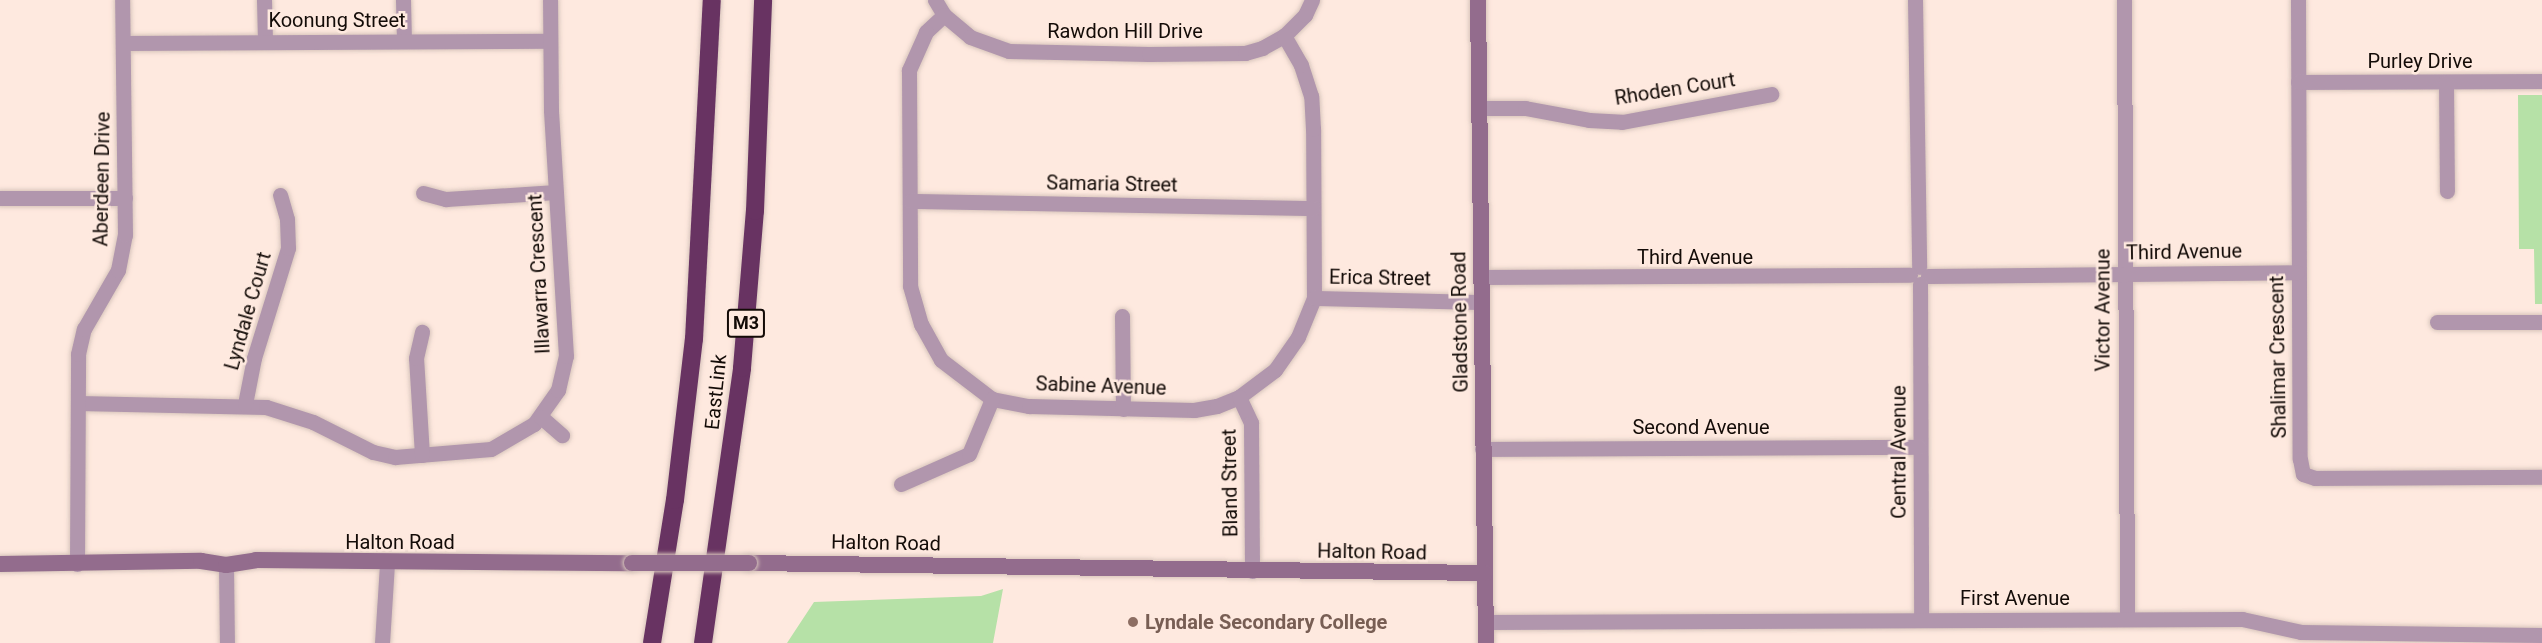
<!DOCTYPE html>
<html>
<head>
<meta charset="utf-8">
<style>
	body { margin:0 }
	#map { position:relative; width:2542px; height:643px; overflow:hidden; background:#fee9df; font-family:Roboto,sans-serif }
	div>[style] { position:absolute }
	.green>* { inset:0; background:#b6e1a7 }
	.roads { filter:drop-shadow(0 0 2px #d8c5bc) drop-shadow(0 0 2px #d8c5bc) }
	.minor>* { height:15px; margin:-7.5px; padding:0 7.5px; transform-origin:7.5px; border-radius:7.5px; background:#b196ad }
	.secondary>* { height:16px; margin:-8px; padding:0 8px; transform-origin:8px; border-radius:8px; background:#936c8d }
	.motorway>* { height:18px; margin:-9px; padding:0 9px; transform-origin:9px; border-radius:9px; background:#683362 }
	.bridges { filter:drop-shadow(0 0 2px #d8c5bc) drop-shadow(0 0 2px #d8c5bc) }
	.secondary-bridge>* { height:16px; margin:-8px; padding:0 8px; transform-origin:8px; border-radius:8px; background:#936c8d }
	.dots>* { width:16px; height:16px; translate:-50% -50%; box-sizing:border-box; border:3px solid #fee9df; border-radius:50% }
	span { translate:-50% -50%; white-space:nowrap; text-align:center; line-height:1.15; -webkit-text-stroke:5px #fee9df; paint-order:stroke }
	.shield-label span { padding:2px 4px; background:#fee9df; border:2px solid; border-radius:4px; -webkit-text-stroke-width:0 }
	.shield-label { font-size:18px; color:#130b07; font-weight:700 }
	.street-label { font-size:20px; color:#130b07 }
	.education-label { font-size:20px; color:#785e54; font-weight:700 }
	.left { translate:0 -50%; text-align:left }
</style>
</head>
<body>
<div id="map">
	<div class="green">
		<i style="clip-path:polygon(2518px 95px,2542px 95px,2542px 304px,2535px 304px,2534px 249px,2519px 249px)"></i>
		<i style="clip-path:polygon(1003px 589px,993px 643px,787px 643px,814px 602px,981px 596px)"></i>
	</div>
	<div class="roads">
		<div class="minor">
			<i style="left:264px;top:0;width:41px;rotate:88.6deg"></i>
			<i style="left:403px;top:0;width:40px;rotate:88.6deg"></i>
			<i style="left:935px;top:0;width:17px;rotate:59deg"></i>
			<i style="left:944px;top:15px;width:34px;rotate:40deg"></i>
			<i style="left:970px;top:37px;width:41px;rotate:19.7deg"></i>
			<i style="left:1009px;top:51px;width:140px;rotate:1.2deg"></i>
			<i style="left:1149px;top:54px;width:96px;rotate:-0.6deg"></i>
			<i style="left:1245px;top:53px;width:18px;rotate:-16deg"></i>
			<i style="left:1262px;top:48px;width:25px;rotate:-29deg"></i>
			<i style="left:1284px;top:36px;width:30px;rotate:-45deg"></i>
			<i style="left:1305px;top:15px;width:17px;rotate:-65deg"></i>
			<i style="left:1915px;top:0;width:267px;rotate:89.1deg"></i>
			<i style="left:2124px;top:0;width:619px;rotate:89.72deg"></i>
			<i style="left:2298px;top:0;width:459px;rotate:89.8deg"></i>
			<i style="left:2300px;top:459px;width:15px;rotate:79deg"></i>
			<i style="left:2303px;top:474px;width:13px;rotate:18deg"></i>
			<i style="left:2315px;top:478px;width:227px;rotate:-0.3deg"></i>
			<i style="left:944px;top:15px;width:25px;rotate:137deg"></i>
			<i style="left:926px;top:32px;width:42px;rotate:114.1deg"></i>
			<i style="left:909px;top:70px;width:216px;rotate:89.7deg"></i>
			<i style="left:910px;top:286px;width:40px;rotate:74deg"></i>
			<i style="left:921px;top:324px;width:41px;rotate:60.9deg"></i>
			<i style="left:941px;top:360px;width:64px;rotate:37.4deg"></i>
			<i style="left:992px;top:399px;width:38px;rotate:11deg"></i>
			<i style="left:1029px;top:406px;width:165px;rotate:1.4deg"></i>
			<i style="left:1194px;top:410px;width:23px;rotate:-10deg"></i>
			<i style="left:1217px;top:406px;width:24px;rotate:-22deg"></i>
			<i style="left:1239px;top:397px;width:45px;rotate:-36.9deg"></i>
			<i style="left:1275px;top:370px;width:40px;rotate:-55.1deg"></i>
			<i style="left:1298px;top:337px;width:42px;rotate:-67.7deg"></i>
			<i style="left:1314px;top:298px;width:169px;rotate:-90.3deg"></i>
			<i style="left:1313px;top:129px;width:33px;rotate:-93deg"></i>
			<i style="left:1311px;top:96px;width:33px;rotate:-108deg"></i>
			<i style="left:1301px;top:65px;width:34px;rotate:-120deg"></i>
			<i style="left:123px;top:43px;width:427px;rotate:-0.3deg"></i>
			<i style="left:2298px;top:82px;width:244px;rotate:-0.2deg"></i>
			<i style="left:2446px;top:82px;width:109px;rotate:89.5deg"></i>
			<i style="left:1479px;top:108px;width:46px"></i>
			<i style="left:1525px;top:108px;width:65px;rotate:10.6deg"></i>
			<i style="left:1589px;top:120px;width:33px;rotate:3deg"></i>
			<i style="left:1622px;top:122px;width:152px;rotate:-10.6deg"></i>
			<i style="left:423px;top:193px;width:24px;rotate:15deg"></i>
			<i style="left:446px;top:199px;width:110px;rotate:-3.6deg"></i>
			<i style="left:0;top:198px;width:125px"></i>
			<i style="left:910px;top:201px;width:403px;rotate:1deg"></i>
			<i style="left:1928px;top:276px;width:369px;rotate:-0.6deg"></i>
			<i style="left:1480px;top:277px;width:430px;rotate:-0.3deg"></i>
			<i style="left:1920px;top:284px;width:335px;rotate:89.8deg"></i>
			<i style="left:1314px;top:298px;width:167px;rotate:1.4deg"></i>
			<i style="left:1122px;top:316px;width:93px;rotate:89.4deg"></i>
			<i style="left:2437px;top:322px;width:105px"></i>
			<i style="left:1239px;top:397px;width:29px;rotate:65deg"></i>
			<i style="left:1251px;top:423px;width:148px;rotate:89.6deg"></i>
			<i style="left:78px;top:403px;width:188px;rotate:1.2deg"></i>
			<i style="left:266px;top:407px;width:49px;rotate:17.7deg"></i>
			<i style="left:313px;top:422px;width:67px;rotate:26.6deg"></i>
			<i style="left:373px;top:452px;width:23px;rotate:13deg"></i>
			<i style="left:395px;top:457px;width:96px;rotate:-4.8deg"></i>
			<i style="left:491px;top:449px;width:50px;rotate:-30.2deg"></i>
			<i style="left:534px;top:424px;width:42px;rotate:-54.8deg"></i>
			<i style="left:558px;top:390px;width:35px;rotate:-77deg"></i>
			<i style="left:566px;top:356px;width:246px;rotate:-93.5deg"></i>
			<i style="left:551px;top:110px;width:110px;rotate:-90.5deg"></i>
			<i style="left:245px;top:404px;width:47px;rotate:-78.9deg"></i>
			<i style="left:254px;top:358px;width:115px;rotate:-72.8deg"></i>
			<i style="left:288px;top:248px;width:29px;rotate:-92deg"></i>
			<i style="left:287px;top:219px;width:25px;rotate:-106deg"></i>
			<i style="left:541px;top:417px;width:28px;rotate:41deg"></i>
			<i style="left:1482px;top:449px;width:437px;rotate:-0.3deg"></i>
			<i style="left:422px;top:455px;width:97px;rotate:-93.5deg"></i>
			<i style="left:416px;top:358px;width:27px;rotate:-77deg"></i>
			<i style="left:901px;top:484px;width:74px;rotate:-23.8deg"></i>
			<i style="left:969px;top:454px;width:60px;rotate:-67.3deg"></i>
			<i style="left:77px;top:564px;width:210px;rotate:-89.7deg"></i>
			<i style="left:78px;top:354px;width:26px;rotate:-77deg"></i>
			<i style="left:84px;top:329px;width:68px;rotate:-60deg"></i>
			<i style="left:118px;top:270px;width:36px;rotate:-79deg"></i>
			<i style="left:125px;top:235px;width:235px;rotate:-90.7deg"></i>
			<i style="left:226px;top:565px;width:78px;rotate:89.3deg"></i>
			<i style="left:1486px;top:622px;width:756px;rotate:-0.23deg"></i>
			<i style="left:2242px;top:619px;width:60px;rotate:12.4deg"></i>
			<i style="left:2301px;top:632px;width:241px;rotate:0.7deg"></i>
			<i style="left:382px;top:643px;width:80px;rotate:-86.4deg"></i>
		</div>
		<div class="secondary">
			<i style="left:1478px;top:0;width:643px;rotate:89.29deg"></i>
			<i style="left:749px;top:563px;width:736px;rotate:0.78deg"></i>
			<i style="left:0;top:564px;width:201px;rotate:-0.9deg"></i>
			<i style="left:201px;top:561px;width:25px;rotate:9deg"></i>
			<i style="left:226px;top:565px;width:30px;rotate:-9deg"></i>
			<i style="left:256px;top:560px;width:376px;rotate:0.5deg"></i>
		</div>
		<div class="motorway">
			<i style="left:652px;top:643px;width:145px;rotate:-80.9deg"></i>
			<i style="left:675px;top:500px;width:162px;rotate:-83.3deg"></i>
			<i style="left:694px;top:339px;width:339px;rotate:-87deg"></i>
			<i style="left:703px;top:643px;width:278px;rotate:-81.9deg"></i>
			<i style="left:742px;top:368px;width:158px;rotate:-85.3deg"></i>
			<i style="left:755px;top:211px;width:211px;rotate:-87.8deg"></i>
		</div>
	</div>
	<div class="bridges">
		<div class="secondary-bridge">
			<i style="left:632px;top:563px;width:117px"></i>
		</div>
	</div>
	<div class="dots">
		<i style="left:1133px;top:622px;background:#8d6e63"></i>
	</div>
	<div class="shield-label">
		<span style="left:746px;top:323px">M3</span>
	</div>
	<div class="street-label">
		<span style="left:337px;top:20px">Koonung Street</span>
		<span style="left:1125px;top:31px">Rawdon Hill Drive</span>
		<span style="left:2420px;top:61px">Purley Drive</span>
		<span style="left:1675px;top:89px;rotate:-9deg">Rhoden Court</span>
		<span style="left:102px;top:179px;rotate:-89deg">Aberdeen Drive</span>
		<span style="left:1112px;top:184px;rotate:1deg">Samaria Street</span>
		<span style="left:2184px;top:252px;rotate:-1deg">Third Avenue</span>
		<span style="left:1695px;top:257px">Third Avenue</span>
		<span style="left:539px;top:274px;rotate:-93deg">Illawarra Crescent</span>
		<span style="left:1380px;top:278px;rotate:1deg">Erica Street</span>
		<span style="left:2103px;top:310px;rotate:-90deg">Victor Avenue</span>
		<span style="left:248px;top:311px;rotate:-74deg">Lyndale Court</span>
		<span style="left:1460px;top:322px;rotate:-91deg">Gladstone Road</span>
		<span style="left:2278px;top:357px;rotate:-91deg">Shalimar Crescent</span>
		<span style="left:1101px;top:386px;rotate:2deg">Sabine Avenue</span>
		<span style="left:716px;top:392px;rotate:-84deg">EastLink</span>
		<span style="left:1701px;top:427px">Second Avenue</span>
		<span style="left:1899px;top:452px;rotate:-90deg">Central Avenue</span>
		<span style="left:1230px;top:483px;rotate:-91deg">Bland Street</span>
		<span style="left:400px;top:542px">Halton Road</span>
		<span style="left:886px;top:543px;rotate:1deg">Halton Road</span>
		<span style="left:1372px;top:552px;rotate:1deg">Halton Road</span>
		<span style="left:2015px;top:598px">First Avenue</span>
	</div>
	<div class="education-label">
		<span class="left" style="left:1145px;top:622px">Lyndale Secondary College</span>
	</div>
</div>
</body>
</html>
